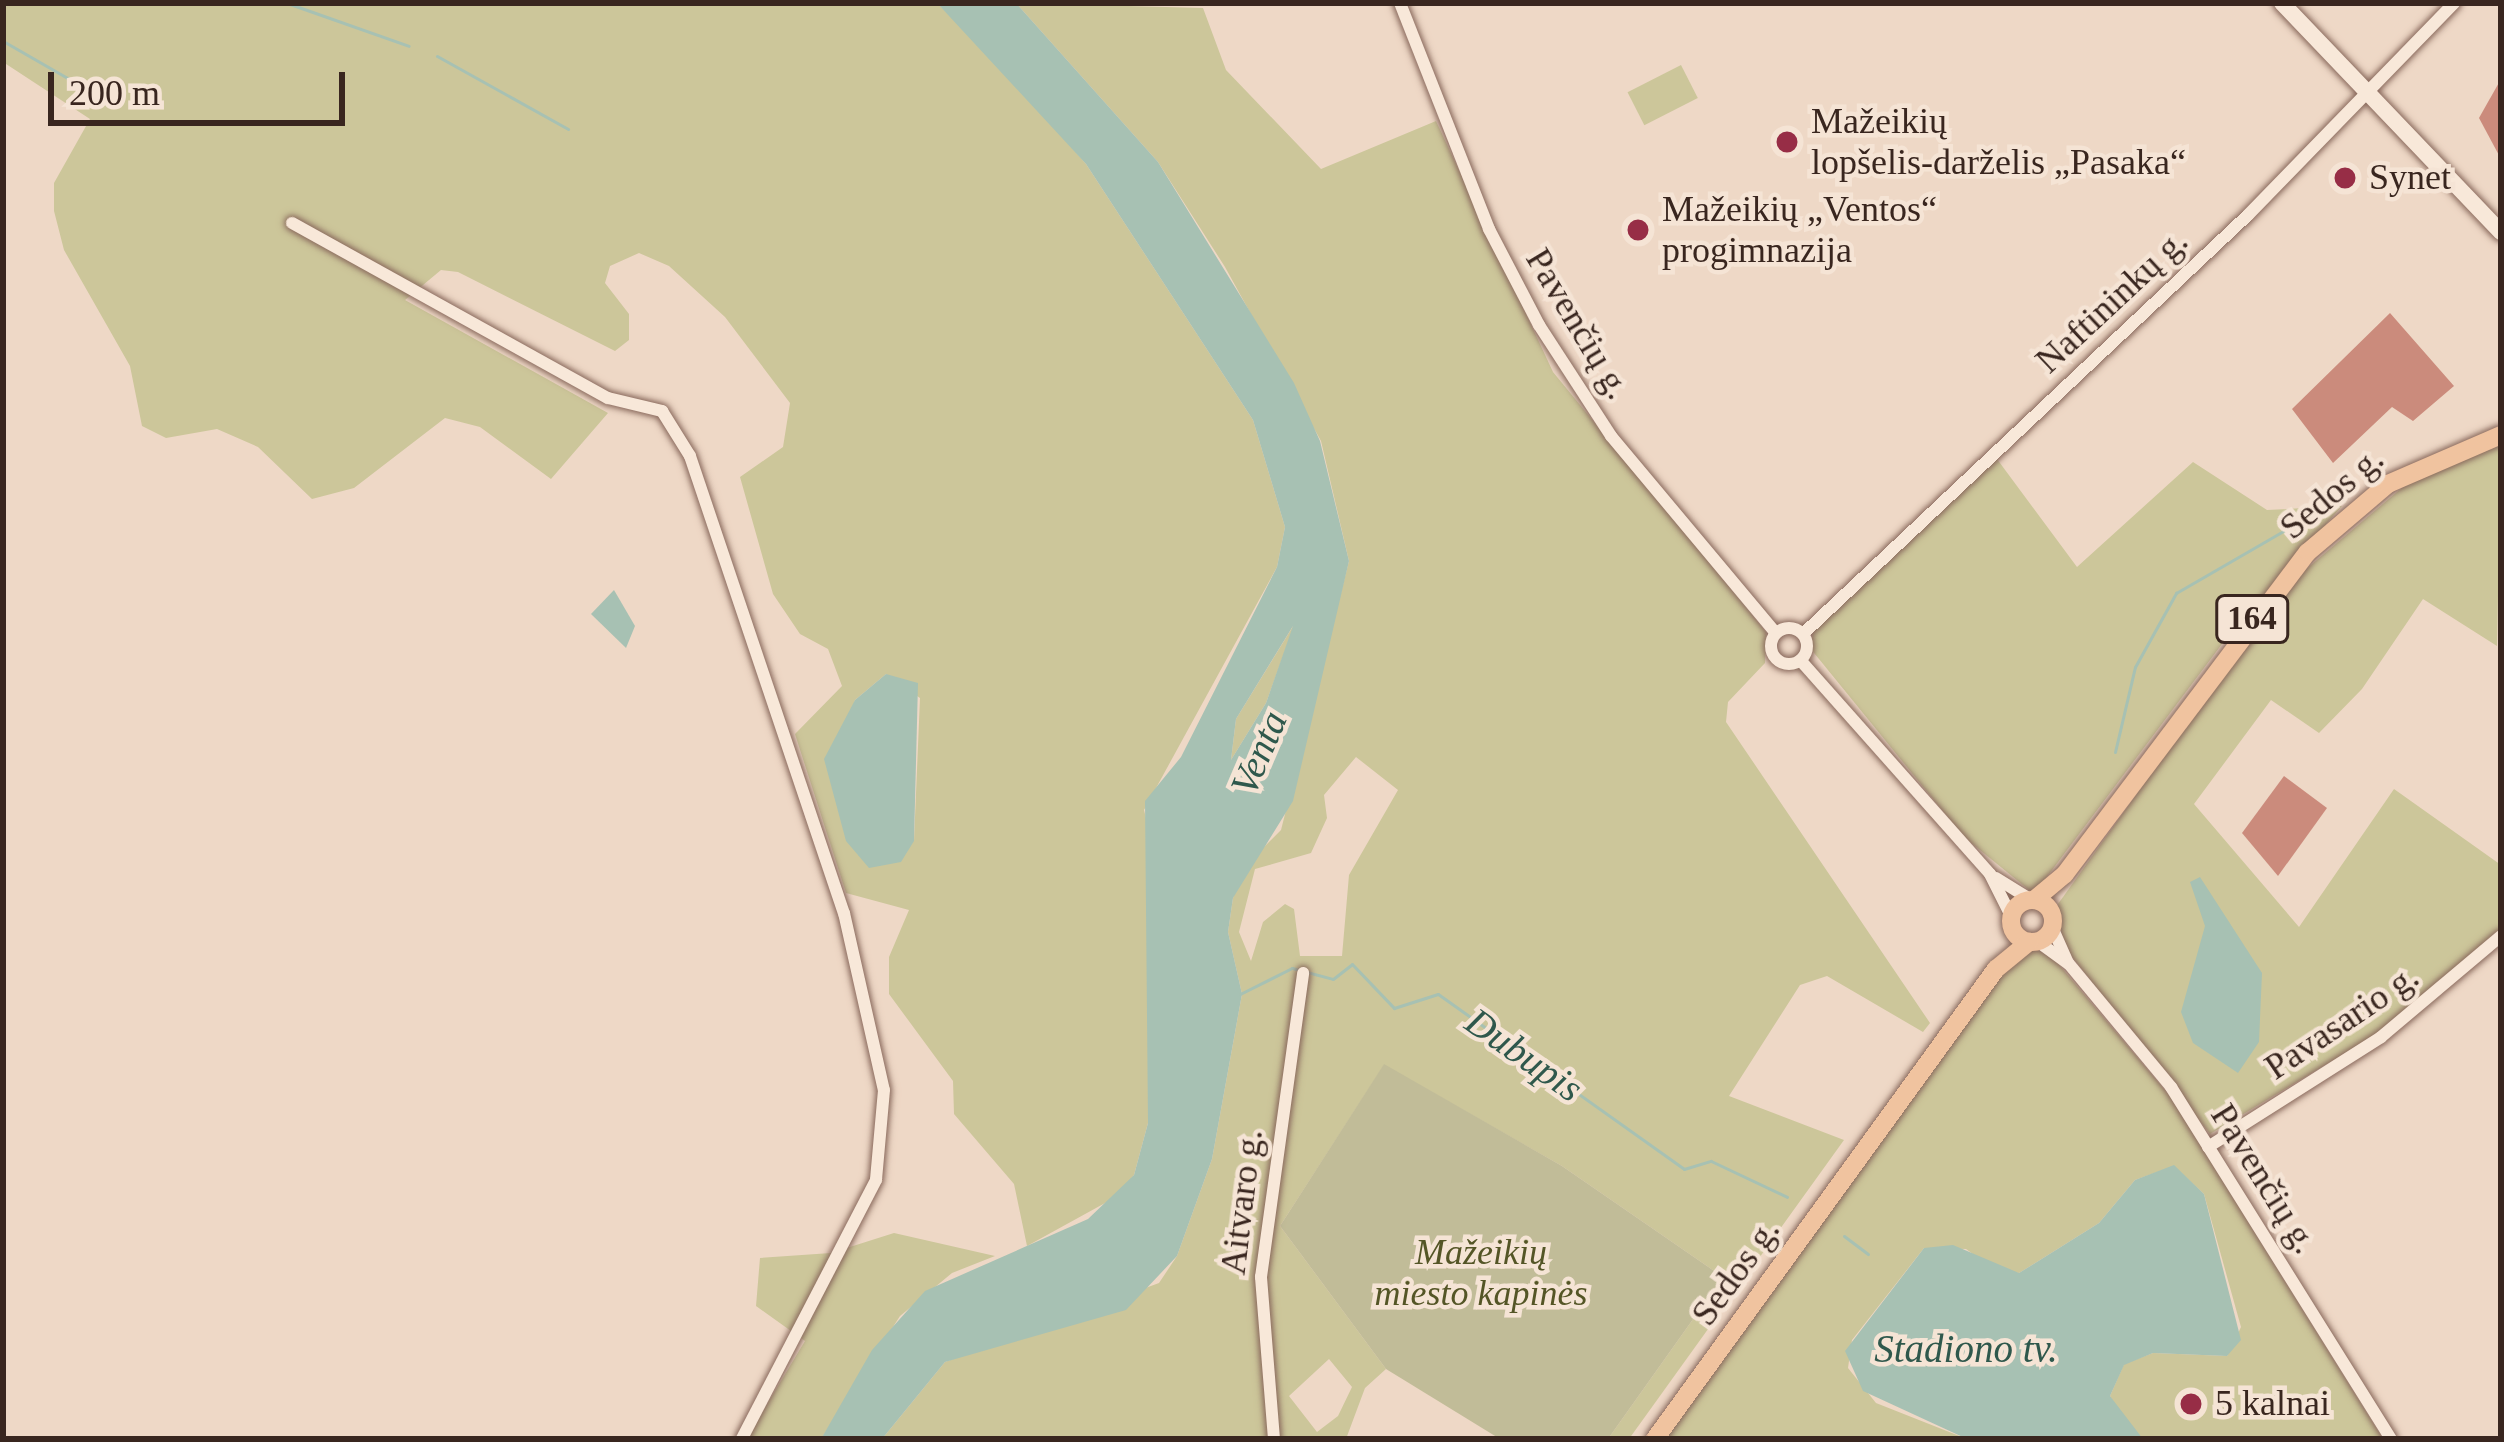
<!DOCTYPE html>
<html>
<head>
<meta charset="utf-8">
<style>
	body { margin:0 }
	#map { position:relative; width:2504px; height:1442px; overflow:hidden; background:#eed8c6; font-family:"Times New Roman",serif }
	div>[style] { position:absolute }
	.green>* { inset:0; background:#ccc69a; transform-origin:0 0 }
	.cemetery>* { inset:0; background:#c1bc98 }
	.water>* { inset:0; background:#a7c1b3 }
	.stream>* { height:3px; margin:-1.5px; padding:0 1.5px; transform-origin:1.5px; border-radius:1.5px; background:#a7c1b3 }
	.building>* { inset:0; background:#cb8b7c }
	.roads { filter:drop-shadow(0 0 3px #89695c) drop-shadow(0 0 3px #89695c) }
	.street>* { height:12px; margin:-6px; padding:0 6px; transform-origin:6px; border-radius:6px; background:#f8e8d9 }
	.street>.ring { margin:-6px; padding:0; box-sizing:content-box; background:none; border:12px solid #f8e8d9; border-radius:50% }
	.secondary>* { height:16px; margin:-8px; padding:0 8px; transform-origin:8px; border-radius:8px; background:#f8e8d9 }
	.primary>* { height:18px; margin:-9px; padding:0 9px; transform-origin:9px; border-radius:9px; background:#f0c39f }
	.primary>.ring { margin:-9px; padding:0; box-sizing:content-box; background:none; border:18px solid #f0c39f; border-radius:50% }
	.dots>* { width:33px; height:33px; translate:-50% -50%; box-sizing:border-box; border:6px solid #f5e4d5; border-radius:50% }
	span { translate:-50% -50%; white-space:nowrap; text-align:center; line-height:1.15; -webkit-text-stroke:9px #f5e4d5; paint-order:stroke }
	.shield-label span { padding:3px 9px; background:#f5e4d5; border:3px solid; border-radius:9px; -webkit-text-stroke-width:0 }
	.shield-label { font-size:33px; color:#39261f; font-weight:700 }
	.poi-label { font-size:36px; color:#39261f }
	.left { translate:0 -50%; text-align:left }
	.street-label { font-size:36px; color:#39261f }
	.park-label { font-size:36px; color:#545526; font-style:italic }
	.water-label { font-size:39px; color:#2f584c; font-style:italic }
	.frame { position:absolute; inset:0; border:6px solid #39261f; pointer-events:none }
	.scale { position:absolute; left:48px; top:72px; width:297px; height:54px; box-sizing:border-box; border:6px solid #39261f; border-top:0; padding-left:15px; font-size:36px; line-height:42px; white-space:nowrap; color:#39261f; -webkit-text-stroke:9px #f5e4d5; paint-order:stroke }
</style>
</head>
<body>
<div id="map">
	<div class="green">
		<i style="clip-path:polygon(evenodd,3px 3px,937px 3px,1007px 73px,1086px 164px,1253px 420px,1285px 527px,1277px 567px,1144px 810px,1153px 846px,1148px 1123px,1134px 1175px,1116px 1197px,1027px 1246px,1014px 1184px,954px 1114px,953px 1081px,889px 994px,889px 957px,909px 910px,846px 893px,795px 734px,842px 686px,828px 649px,800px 634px,773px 594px,740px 477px,783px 447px,790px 403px,725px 317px,669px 266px,639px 253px,610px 266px,605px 283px,629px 314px,629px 340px,615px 351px,458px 272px,441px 270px,405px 300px,608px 413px,551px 479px,480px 427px,445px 418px,354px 488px,312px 499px,258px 447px,217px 429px,166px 438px,142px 426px,130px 366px,64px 250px,54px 211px,54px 183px,90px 119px,3px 62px,3px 3px,886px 674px,920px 698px,914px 841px,843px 821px,836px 785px,855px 700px,886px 674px)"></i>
		<i style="clip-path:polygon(evenodd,1016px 3px,1203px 8px,1226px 70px,1321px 169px,1436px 121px,1553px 372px,1766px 632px,1765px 663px,1728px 702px,1726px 722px,1930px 1023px,1923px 1032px,1827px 976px,1800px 985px,1729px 1096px,1844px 1140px,1629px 1439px,1608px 1439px,1723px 1277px,1562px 1166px,1384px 1065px,1280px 1226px,1386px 1369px,1365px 1388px,1346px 1439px,882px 1439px,945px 1362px,1159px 1283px,1177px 1256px,1212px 1159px,1242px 994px,1228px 932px,1233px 898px,1245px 866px,1281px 830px,1349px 561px,1321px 441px,1225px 267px,1158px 162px,1016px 3px,1356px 757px,1398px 790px,1349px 875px,1342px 956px,1300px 956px,1294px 909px,1285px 904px,1263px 922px,1251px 961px,1239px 932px,1255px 869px,1311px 853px,1327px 818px,1324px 795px,1356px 757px,1016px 3px,1329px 1359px,1352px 1387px,1338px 1416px,1317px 1432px,1289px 1396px,1329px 1359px)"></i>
		<i style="left:1681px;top:65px;width:37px;height:60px;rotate:63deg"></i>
		<i style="clip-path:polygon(2501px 445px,2497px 646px,2423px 599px,2362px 689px,2319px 733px,2271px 700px,2194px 804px,2299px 927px,2394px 789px,2501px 865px,2501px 928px,2390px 1026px,2210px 1134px,2063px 945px,2058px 904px,2285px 587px,2410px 481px)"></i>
		<i style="clip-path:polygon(1997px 459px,2077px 567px,2193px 462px,2267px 510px,2342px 506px,2231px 632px,2034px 894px,1964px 837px,1810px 648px,1814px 629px)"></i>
		<i style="clip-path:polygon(1295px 623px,1266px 703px,1231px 760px,1236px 719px)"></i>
		<i style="clip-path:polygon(2033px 947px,2055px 960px,2169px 1095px,2383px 1439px,2143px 1439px,2120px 1414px,2110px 1396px,2124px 1364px,2153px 1353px,2227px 1356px,2241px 1327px,2204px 1194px,2174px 1166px,2135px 1180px,2099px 1223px,2019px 1273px,1996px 1271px,1966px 1249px,1924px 1248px,1852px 1340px,1848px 1368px,1876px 1403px,1967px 1439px,1666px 1439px,2014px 959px)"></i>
		<i style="clip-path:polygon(894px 1233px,995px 1256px,952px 1273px,900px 1316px,821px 1439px,746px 1439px,805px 1341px,756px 1306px,760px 1258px,831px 1253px)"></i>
	</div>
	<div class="cemetery">
		<i style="clip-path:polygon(1384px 1064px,1562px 1166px,1723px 1277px,1608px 1439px,1500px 1439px,1386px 1369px,1280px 1226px)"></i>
	</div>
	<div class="water">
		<i style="clip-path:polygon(evenodd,937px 3px,1016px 3px,1158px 162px,1294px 383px,1320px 441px,1349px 561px,1293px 801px,1233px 898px,1228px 932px,1242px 994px,1212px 1159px,1177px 1256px,1126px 1310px,945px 1362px,882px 1439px,821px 1439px,872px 1350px,925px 1291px,1088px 1219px,1134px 1175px,1148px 1123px,1145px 801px,1181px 757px,1277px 567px,1285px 527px,1253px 420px,1086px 164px,937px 3px,1293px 626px,1266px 703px,1231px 760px,1236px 719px,1293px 626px)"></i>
		<i style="clip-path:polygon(614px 590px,635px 626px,626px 648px,591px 614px)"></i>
		<i style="clip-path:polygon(886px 674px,918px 683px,914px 841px,901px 862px,869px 868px,846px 841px,824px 759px,855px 700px)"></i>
		<i style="clip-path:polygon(2200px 877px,2262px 973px,2259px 1042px,2238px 1073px,2193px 1043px,2181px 1012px,2205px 926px,2190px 882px)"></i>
		<i style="clip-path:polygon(2174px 1165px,2204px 1194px,2241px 1340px,2227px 1356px,2153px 1353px,2124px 1365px,2110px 1396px,2143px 1439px,1967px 1439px,1863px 1391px,1845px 1351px,1924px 1248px,1953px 1245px,2019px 1273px,2099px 1223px,2135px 1180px)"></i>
	</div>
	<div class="stream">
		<i style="left:287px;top:3px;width:129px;rotate:19.4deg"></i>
		<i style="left:3px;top:41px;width:122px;rotate:29.9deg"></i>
		<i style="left:437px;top:56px;width:150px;rotate:29.1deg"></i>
		<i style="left:2115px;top:752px;width:87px;rotate:-76.8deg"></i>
		<i style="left:2135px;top:667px;width:85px;rotate:-61deg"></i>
		<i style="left:2176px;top:593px;width:128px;rotate:-30deg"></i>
		<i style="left:1240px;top:994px;width:58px;rotate:-26.6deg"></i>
		<i style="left:1292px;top:968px;width:42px;rotate:15deg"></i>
		<i style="left:1333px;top:979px;width:24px;rotate:-38deg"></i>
		<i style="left:1352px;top:964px;width:61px;rotate:46.3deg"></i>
		<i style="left:1394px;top:1008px;width:46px;rotate:-17.7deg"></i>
		<i style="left:1438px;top:994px;width:302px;rotate:35.4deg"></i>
		<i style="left:1684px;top:1169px;width:28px;rotate:-17deg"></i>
		<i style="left:1711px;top:1161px;width:84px;rotate:25.3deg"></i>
		<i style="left:1844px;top:1236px;width:30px;rotate:37deg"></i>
	</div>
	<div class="building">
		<i style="clip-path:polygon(2501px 79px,2501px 159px,2479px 118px)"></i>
		<i style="clip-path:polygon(2390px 313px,2454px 386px,2413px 421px,2392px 407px,2333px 463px,2292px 409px)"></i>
		<i style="clip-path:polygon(2284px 776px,2327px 808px,2278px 876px,2242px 833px)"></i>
	</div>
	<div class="roads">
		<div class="street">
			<i style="left:1400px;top:3px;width:243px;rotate:68.5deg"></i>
			<i style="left:1489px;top:229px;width:108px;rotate:62.5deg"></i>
			<i style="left:1539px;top:325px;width:132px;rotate:57deg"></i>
			<i style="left:1611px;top:436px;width:257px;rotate:50.1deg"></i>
			<i style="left:292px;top:223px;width:361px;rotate:29deg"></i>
			<i style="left:608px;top:398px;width:56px;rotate:13.5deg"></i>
			<i style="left:662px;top:411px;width:53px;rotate:58.1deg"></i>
			<i style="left:690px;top:456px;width:482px;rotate:71.4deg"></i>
			<i style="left:844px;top:913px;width:181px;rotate:77.3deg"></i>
			<i style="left:884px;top:1090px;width:90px;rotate:95.1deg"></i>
			<i style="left:876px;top:1180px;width:292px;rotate:117.4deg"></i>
			<i class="ring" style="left:1771px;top:628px;width:24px;height:24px"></i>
			<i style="left:1803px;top:634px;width:611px;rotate:-43.28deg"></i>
			<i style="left:2248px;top:215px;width:296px;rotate:-45.8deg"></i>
			<i style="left:1801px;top:661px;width:285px;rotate:48.4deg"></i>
			<i style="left:1990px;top:874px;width:47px;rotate:63.4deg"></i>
			<i style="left:1996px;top:878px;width:40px;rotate:32deg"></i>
			<i style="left:2052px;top:927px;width:39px;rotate:66deg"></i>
			<i style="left:2037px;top:941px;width:39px;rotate:36deg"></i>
			<i style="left:2069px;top:964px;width:160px;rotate:50.3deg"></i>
			<i style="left:2171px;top:1087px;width:415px;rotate:58deg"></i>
			<i style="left:2208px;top:1147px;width:205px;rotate:-32.4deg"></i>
			<i style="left:2381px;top:1037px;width:157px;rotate:-40.1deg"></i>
			<i style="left:1274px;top:1439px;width:163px;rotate:-94.6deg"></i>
			<i style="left:1261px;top:1277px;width:307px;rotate:-82.1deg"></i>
		</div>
		<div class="secondary">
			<i style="left:2282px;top:3px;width:317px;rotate:46.3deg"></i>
		</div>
		<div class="primary">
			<i class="ring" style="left:2011px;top:900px;width:24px;height:24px"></i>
			<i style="left:2034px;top:900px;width:40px;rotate:-40deg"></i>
			<i style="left:2065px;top:874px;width:403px;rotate:-53deg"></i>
			<i style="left:2308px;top:552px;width:105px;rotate:-40.4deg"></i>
			<i style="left:2388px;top:484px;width:123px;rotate:-23.4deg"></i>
			<i style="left:1655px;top:1439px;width:581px;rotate:-54.04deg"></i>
			<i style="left:1996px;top:969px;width:43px;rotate:-39.3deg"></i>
		</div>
	</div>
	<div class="dots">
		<i style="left:1787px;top:142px;background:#972d46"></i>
		<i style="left:2345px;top:178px;background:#972d46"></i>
		<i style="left:1638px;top:230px;background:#972d46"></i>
		<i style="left:2191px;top:1404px;background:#972d46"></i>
	</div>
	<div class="shield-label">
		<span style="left:2252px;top:619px">164</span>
	</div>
	<div class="poi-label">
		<span class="left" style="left:1811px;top:142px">Mažeikių<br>lopšelis-darželis „Pasaka“</span>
		<span class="left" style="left:2369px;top:178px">Synet</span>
		<span class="left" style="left:1662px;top:230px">Mažeikių „Ventos“<br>progimnazija</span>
		<span class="left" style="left:2215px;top:1404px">5 kalnai</span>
	</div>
	<div class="street-label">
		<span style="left:2112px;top:301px;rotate:-43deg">Naftininkų g.</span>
		<span style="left:1578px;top:324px;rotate:59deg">Pavenčių g.</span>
		<span style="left:2332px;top:493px;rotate:-40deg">Sedos g.</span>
		<span style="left:2342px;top:1022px;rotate:-34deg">Pavasario g.</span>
		<span style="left:2264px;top:1179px;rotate:58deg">Pavenčių g.</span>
		<span style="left:1242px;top:1202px;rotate:-83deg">Aitvaro g.</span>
		<span style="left:1736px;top:1272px;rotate:-54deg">Sedos g.</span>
	</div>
	<div class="park-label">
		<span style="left:1481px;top:1273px">Mažeikių<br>miesto kapinės</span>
	</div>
	<div class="water-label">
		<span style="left:1259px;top:753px;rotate:-67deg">Venta</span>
		<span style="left:1524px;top:1055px;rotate:35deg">Dubupis</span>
		<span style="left:1966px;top:1349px">Stadiono tv.</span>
	</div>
	<div class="frame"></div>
	<div class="scale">200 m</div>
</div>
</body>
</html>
